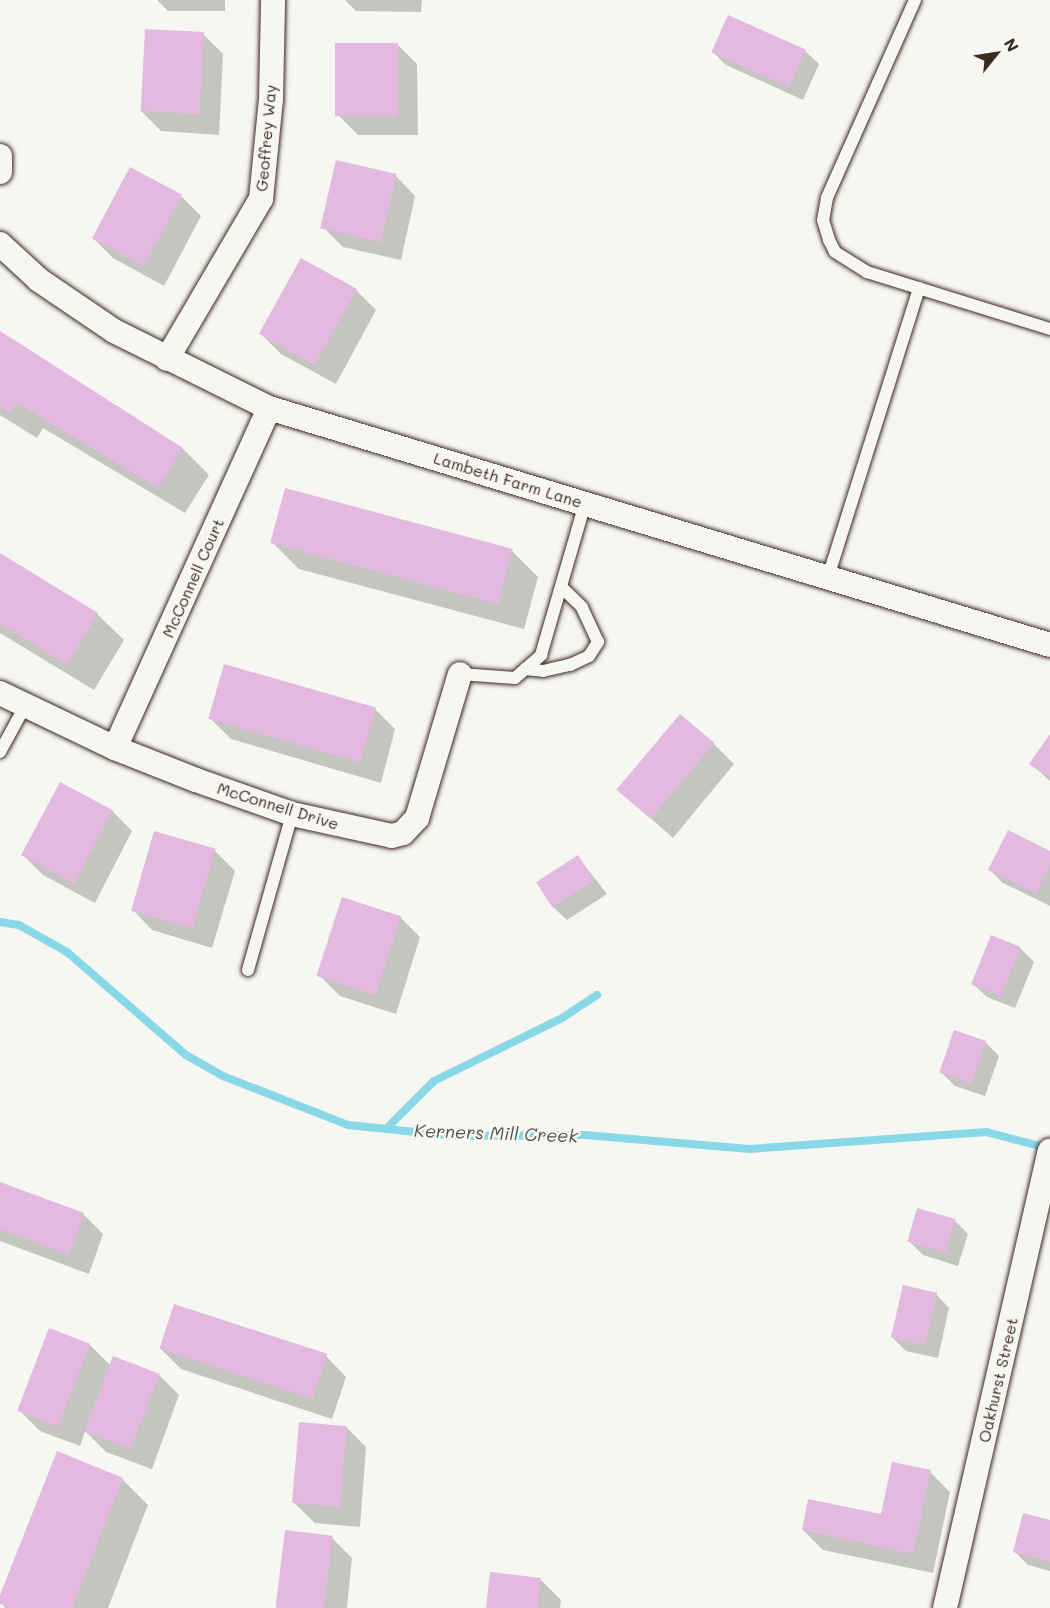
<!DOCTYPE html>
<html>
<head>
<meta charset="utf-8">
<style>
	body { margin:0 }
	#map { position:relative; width:1050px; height:1608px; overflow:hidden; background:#f6f6f2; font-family:Mali,sans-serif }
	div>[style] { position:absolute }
	.shadow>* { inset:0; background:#0003 }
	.stream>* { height:8px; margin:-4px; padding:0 4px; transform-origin:4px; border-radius:4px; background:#89d8e7 }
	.building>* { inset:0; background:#e4b9df; transform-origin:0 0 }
	.roads { filter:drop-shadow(0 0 2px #3b2a1e) drop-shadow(0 0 2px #3b2a1e) }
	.service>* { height:12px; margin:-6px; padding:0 6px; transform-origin:6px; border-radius:6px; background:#f6f6f2 }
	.minor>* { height:24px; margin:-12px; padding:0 12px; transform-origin:12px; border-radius:12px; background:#f6f6f2 }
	span { translate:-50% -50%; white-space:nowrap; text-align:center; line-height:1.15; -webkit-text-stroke:5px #f6f6f2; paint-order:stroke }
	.street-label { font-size:16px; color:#3b2a1e }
	.water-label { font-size:18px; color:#4e5650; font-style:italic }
	.north { position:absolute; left:966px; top:24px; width:60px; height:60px; -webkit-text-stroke:4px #f6f6f2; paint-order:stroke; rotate:60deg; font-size:16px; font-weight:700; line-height:24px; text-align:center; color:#3b2a1e }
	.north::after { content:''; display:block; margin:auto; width:21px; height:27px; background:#3b2a1e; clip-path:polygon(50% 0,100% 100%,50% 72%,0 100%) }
</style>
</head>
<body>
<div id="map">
	<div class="shadow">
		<i style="clip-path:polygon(157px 0,225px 0,225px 11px,168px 11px)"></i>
		<i style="clip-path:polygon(345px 0,422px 0,421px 12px,356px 11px)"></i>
		<i style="clip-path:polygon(203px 34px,223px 54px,219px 135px,161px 131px,141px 111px)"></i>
		<i style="clip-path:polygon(397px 44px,417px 64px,418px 135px,358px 135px,338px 115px)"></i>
		<i style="clip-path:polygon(805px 51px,819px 64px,803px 100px,726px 65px,713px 52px)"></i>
		<i style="clip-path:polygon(395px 175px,415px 196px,401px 260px,343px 247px,323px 227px)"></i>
		<i style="clip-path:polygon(181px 196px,201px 216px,164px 286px,113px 258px,93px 238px)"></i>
		<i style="clip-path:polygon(356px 290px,376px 310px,336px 384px,281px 354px,261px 334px)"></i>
		<i style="clip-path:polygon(0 333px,183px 449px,209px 475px,185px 513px,43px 428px,37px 438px,0 415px)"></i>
		<i style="clip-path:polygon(273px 543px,512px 551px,538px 577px,524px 629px,299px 569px)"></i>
		<i style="clip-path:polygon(0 555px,97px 614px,124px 640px,94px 690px,0 633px)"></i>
		<i style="clip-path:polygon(375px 709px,395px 729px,381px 783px,231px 739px,211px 719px)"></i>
		<i style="clip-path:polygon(1050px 736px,1050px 781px,1031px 764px)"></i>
		<i style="clip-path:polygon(714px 744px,734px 764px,673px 838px,619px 790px)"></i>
		<i style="clip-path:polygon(112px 811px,132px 831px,95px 903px,43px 875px,23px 855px)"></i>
		<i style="clip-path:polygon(155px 833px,215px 851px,235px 871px,212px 948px,152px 930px,132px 909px)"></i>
		<i style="clip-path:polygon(1050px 852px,1050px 906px,1003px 883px,990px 870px)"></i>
		<i style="clip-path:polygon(578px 857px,607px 894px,567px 920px,553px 907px)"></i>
		<i style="clip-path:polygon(400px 917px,420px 937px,396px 1014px,340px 996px,320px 976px)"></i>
		<i style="clip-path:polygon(1020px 948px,1034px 962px,1015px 1008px,987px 997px,973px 984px)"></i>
		<i style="clip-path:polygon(985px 1042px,999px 1056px,985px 1096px,955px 1086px,942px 1073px)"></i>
		<i style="clip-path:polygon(0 1184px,83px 1214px,103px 1234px,89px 1274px,0 1241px)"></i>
		<i style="clip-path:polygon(954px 1220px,968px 1234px,958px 1266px,923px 1255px,909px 1241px)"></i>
		<i style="clip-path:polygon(936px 1294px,949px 1308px,938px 1358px,906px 1351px,893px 1338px)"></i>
		<i style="clip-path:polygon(90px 1345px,111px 1366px,159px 1375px,179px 1395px,152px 1469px,106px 1452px,85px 1431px,80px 1446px,40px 1431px,20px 1411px)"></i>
		<i style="clip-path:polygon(161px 1349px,326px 1356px,346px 1377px,332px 1419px,181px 1369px)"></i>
		<i style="clip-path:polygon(346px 1427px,366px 1447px,360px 1527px,315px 1523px,294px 1503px)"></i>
		<i style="clip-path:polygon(930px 1472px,950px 1492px,933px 1573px,823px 1550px,803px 1530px,883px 1516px)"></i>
		<i style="clip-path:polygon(122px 1479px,148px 1505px,108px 1608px,5px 1608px,0 1599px)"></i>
		<i style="clip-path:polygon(1050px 1521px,1050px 1571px,1028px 1565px,1015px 1552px)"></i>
		<i style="clip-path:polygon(332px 1538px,352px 1558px,347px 1608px,278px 1608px)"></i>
		<i style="clip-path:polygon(541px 1580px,561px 1600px,560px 1608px,487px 1608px)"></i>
	</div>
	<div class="stream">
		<i style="left:0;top:922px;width:19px;rotate:9deg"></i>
		<i style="left:19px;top:925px;width:55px;rotate:29.4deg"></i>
		<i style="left:67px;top:952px;width:157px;rotate:40.9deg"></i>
		<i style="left:186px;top:1055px;width:43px;rotate:29.6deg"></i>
		<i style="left:223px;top:1076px;width:134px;rotate:21.4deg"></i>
		<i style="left:348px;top:1125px;width:108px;rotate:5.9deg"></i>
		<i style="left:455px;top:1136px;width:130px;rotate:-0.4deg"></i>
		<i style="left:585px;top:1135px;width:165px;rotate:4.9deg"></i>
		<i style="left:749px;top:1149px;width:238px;rotate:-4.1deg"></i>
		<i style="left:986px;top:1132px;width:64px;rotate:14.5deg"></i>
		<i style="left:386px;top:1129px;width:68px;rotate:-45deg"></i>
		<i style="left:434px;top:1081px;width:143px;rotate:-26.2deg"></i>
		<i style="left:562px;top:1018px;width:42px;rotate:-33.3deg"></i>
	</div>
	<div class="building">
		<i style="left:728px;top:15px;width:85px;height:41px;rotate:24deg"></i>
		<i style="left:145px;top:29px;width:59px;height:82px;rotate:3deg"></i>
		<i style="left:335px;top:43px;width:63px;height:73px"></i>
		<i style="left:336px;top:160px;width:62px;height:70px;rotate:13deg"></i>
		<i style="left:130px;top:167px;width:59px;height:81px;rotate:28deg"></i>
		<i style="left:301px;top:258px;width:64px;height:87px;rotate:29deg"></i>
		<i style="clip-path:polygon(0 331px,183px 448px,158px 488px,17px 403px,11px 413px,0 406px)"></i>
		<i style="left:285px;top:488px;width:236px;height:57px;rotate:15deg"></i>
		<i style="clip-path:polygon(0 553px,98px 613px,67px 665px,0 624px)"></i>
		<i style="left:224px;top:664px;width:158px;height:57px;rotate:16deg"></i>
		<i style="left:680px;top:714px;width:45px;height:99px;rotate:40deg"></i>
		<i style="clip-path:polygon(1050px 734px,1050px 778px,1029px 764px)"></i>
		<i style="left:60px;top:782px;width:60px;height:83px;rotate:28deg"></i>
		<i style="clip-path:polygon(1008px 830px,1050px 851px,1050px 865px,1036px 894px,988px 870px)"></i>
		<i style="left:154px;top:831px;width:64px;height:83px;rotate:16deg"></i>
		<i style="left:578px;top:855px;width:30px;height:50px;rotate:57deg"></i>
		<i style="left:342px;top:897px;width:62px;height:83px;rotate:18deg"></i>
		<i style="left:991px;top:935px;width:32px;height:53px;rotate:22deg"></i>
		<i style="left:954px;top:1030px;width:34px;height:45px;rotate:19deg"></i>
		<i style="clip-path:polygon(0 1182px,84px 1213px,69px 1255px,0 1229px)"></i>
		<i style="left:917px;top:1208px;width:40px;height:35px;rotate:16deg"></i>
		<i style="left:903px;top:1285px;width:35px;height:54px;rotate:13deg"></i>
		<i style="left:174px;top:1304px;width:161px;height:47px;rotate:18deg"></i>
		<i style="left:49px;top:1328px;width:44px;height:89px;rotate:21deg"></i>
		<i style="left:113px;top:1356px;width:50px;height:81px;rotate:21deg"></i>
		<i style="left:299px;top:1422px;width:48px;height:81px;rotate:5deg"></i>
		<i style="clip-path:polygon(57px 1451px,123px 1478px,72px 1608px,11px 1608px,0 1604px,0 1595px)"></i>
		<i style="clip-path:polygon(892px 1462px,931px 1470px,913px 1554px,802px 1530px,808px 1499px,881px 1514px)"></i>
		<i style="clip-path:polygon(1023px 1513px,1050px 1520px,1050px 1562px,1013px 1552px)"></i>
		<i style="left:285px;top:1530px;width:48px;height:78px;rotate:7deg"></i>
		<i style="clip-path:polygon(490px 1572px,541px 1578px,538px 1608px,486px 1608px)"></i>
	</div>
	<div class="roads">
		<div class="service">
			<i style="left:915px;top:0;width:217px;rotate:114deg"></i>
			<i style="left:827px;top:198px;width:22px;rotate:100deg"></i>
			<i style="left:823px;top:220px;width:21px;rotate:73deg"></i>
			<i style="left:829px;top:240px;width:13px;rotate:63deg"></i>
			<i style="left:835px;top:252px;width:38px;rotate:32deg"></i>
			<i style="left:867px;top:272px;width:192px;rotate:17.3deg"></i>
			<i style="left:828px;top:577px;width:303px;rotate:-72.5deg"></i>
			<i style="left:525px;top:669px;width:18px;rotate:6deg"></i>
			<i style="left:543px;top:671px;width:28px;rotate:-13deg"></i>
			<i style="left:570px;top:665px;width:21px;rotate:-25deg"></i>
			<i style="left:589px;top:656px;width:17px;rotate:-57deg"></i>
			<i style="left:598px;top:642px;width:38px;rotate:-115deg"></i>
			<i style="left:582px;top:607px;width:29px;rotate:-136deg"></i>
			<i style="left:460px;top:674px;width:55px;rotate:4.2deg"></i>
			<i style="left:515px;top:678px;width:35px;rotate:-41deg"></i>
			<i style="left:541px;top:655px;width:157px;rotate:-73.8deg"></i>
			<i style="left:0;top:752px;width:52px;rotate:-61.5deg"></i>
			<i style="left:248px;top:970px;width:162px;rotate:-74.2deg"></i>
		</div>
		<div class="minor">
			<i style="left:0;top:156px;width:16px;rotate:90deg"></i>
			<i style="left:0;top:244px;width:53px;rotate:42.7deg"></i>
			<i style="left:39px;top:280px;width:91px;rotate:34.2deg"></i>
			<i style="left:114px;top:331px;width:173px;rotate:26.4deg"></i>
			<i style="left:269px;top:408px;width:816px;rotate:16.88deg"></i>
			<i style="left:167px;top:359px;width:186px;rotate:-59.6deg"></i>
			<i style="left:261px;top:199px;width:100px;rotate:-84.3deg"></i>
			<i style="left:271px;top:99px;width:99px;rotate:-88.8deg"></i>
			<i style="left:0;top:693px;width:127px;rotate:25.6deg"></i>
			<i style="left:115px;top:748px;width:87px;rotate:21.6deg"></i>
			<i style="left:196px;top:780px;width:102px;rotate:19.5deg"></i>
			<i style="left:292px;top:814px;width:102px;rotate:12.4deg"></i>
			<i style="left:392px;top:836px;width:11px;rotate:-15deg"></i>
			<i style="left:403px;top:833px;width:21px;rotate:-47deg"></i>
			<i style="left:417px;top:818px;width:150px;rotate:-73.4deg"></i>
			<i style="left:115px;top:748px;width:373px;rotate:-65.6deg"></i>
			<i style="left:945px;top:1608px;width:469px;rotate:-77.1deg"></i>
		</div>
	</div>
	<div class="street-label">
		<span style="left:266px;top:138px;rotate:-85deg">Geoffrey Way</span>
		<span style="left:508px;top:480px;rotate:17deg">Lambeth Farm Lane</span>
		<span style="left:193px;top:578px;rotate:-66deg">McConnell Court</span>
		<span style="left:278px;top:806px;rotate:17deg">McConnell Drive</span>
		<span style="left:998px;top:1380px;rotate:-77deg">Oakhurst Street</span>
	</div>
	<div class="water-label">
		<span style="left:496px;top:1133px;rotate:2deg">Kerners Mill Creek</span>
	</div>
	<div class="north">N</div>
</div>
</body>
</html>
